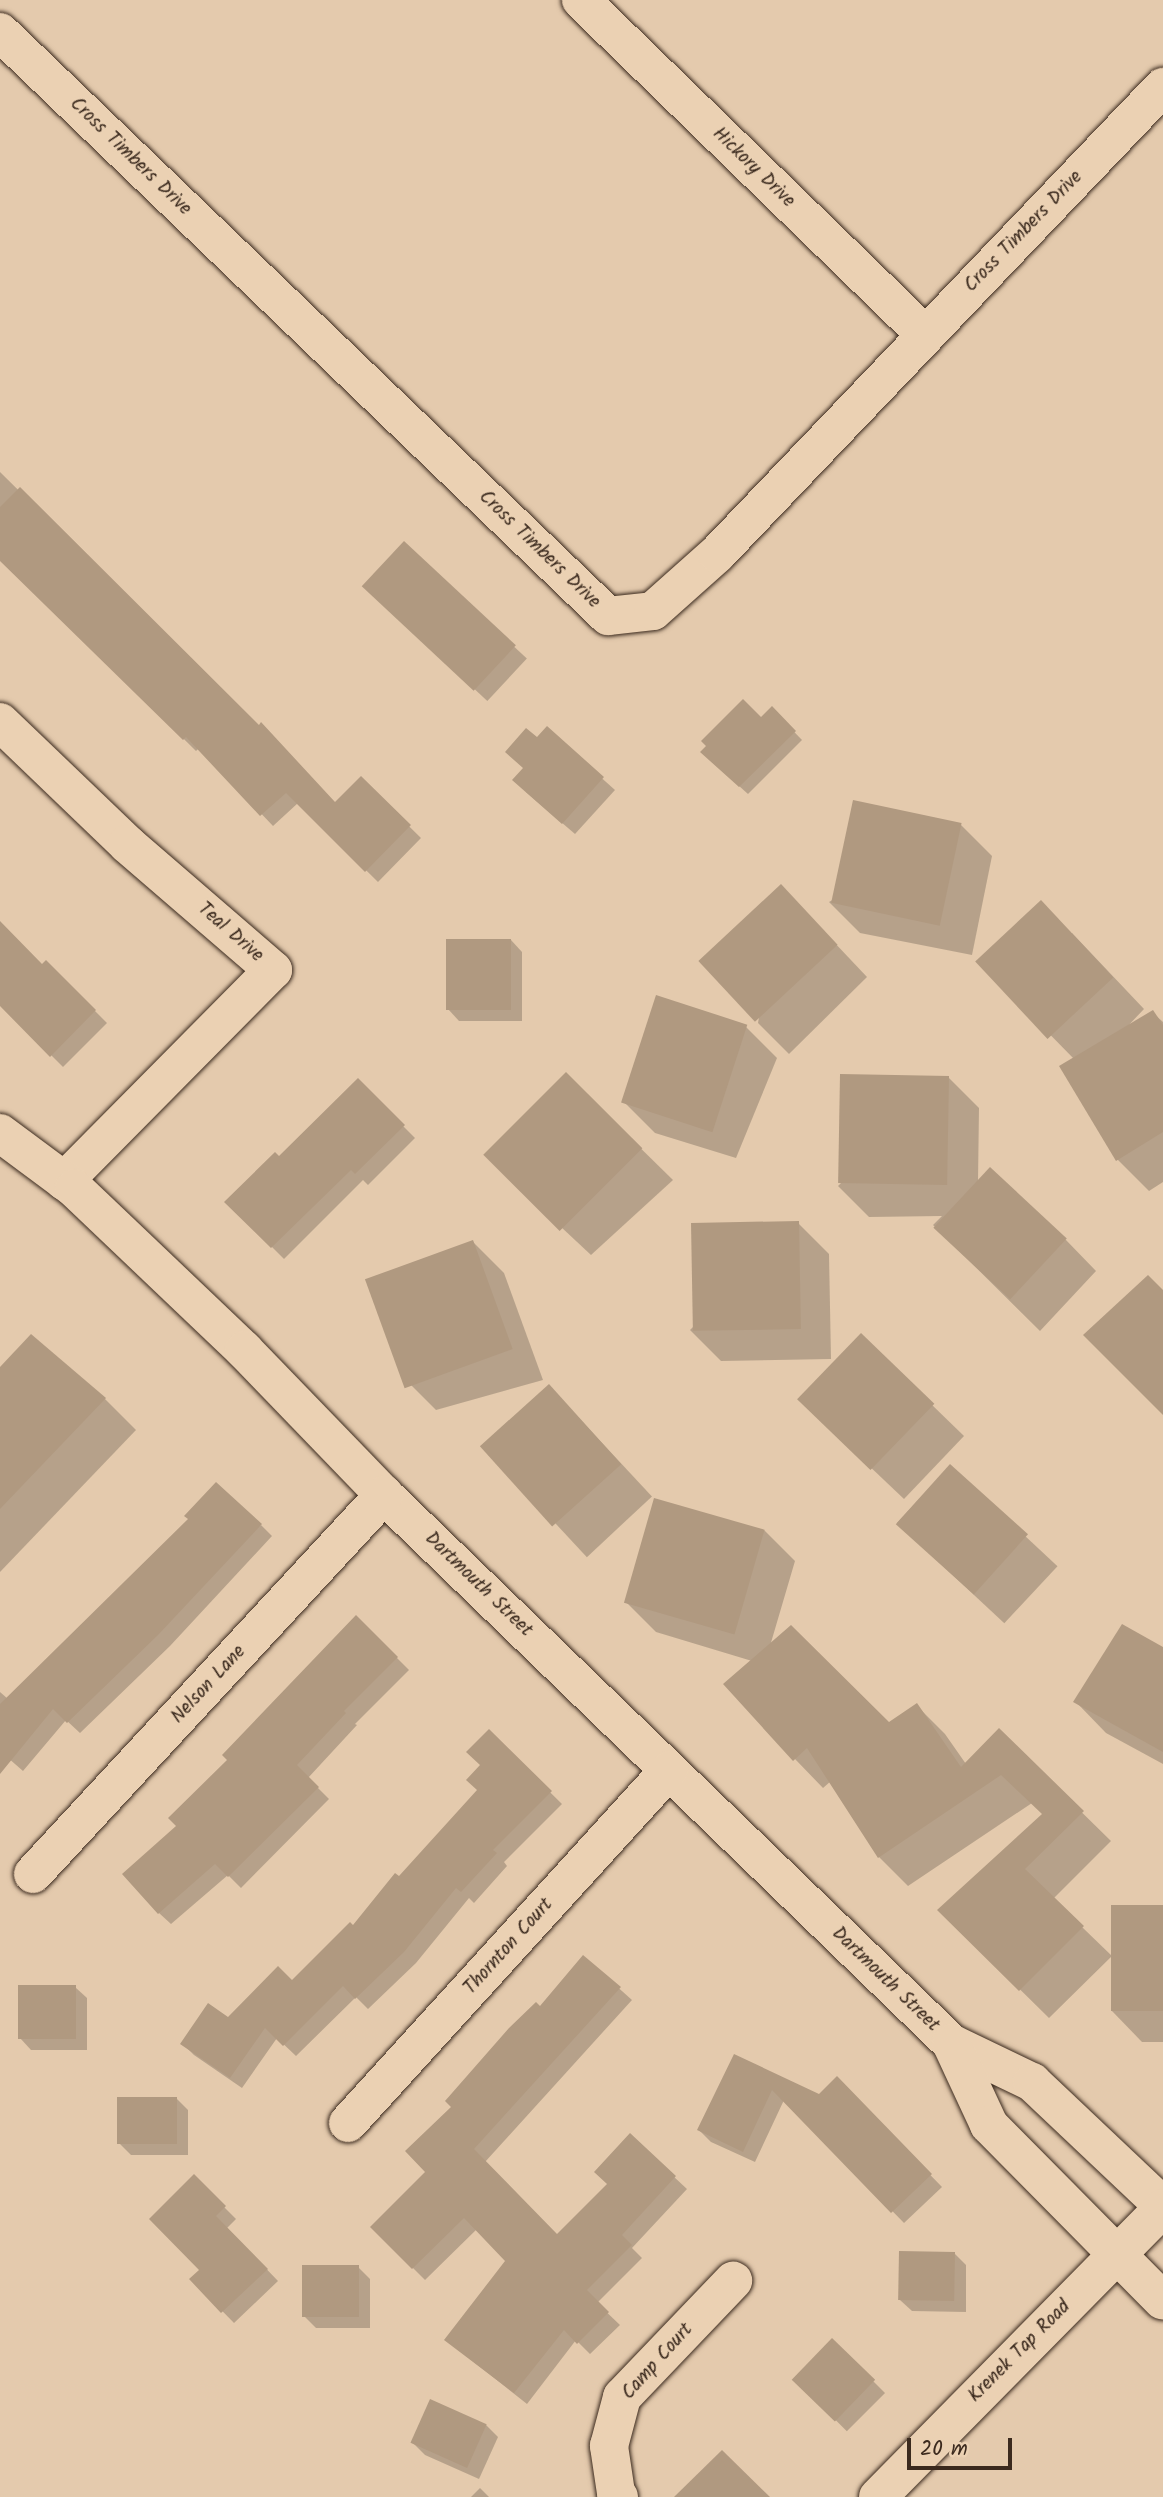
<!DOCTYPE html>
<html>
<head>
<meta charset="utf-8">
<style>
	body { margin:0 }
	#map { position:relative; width:1163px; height:2497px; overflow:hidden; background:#e4caad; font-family:Kalam,sans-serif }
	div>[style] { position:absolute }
	.shadow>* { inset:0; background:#0003; transform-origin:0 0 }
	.building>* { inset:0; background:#b09980; transform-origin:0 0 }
	.roads { filter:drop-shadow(0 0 2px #3b2a1e) drop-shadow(0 0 2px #3b2a1e) }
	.minor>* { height:38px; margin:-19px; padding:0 19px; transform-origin:19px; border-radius:19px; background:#ebd1b3 }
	span { translate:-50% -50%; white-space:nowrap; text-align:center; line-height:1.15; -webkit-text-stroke:5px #ebd1b3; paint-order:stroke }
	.street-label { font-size:19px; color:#3b2a1e }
	.scale { position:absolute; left:907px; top:2438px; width:105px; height:32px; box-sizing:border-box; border:4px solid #3b2a1e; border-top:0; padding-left:9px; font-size:21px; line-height:24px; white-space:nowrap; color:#3b2a1e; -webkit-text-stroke:5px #ebd1b3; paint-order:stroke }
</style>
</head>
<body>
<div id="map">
	<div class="shadow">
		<i style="clip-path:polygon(0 472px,336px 804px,361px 779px,421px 838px,378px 882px,298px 803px,273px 826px,199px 748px,196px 751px,0 557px)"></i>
		<i style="left:404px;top:544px;width:168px;height:58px;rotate:43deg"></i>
		<i style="clip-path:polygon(772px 709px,802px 740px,748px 794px,710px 760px)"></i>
		<i style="clip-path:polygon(547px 729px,615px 790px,575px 834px,526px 792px,525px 769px,538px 740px)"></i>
		<i style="clip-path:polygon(961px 825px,992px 856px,972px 955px,860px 933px,829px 902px)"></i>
		<i style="clip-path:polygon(781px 886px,867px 977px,789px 1054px,758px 1023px)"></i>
		<i style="clip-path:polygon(0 925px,42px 966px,46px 962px,107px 1023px,63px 1067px,0 1004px)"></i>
		<i style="clip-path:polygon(1072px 933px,1144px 1009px,1125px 1029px,1152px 1012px,1163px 1022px,1163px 1182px,1149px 1191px,1118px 1160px,1062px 1066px,1074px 1059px,978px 961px)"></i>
		<i style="clip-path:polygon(511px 940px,522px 952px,522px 1021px,459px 1021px,448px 1009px)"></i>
		<i style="clip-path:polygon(746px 1027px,777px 1058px,736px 1158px,655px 1133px,624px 1102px)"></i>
		<i style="clip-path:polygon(566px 1075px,673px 1180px,591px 1255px,514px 1183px)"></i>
		<i style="clip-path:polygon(948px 1077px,979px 1108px,978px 1182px,1066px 1240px,1096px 1271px,1040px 1331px,933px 1225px,942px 1216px,869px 1217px,838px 1186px)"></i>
		<i style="clip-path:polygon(358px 1081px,415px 1138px,368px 1185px,363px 1180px,284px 1259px,227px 1202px,279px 1159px)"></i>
		<i style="clip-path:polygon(798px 1223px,829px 1254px,831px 1359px,721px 1361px,690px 1330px)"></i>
		<i style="clip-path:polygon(473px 1242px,504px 1273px,543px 1380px,436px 1410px,405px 1379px)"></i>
		<i style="clip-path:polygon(861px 1336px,964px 1436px,904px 1499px,825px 1424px)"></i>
		<i style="clip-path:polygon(0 1369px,105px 1399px,136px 1430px,0 1572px)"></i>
		<i style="left:549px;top:1386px;width:151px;height:89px;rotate:47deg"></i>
		<i style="left:950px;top:1466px;width:147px;height:78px;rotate:43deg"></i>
		<i style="clip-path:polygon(261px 1525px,272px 1536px,170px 1646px,80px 1733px,66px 1720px,23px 1771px,7px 1757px,0 1764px,0 1692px,8px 1699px)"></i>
		<i style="clip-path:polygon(764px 1530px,795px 1561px,770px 1646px,889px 1724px,917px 1706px,945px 1734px,966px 1764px,999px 1731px,1111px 1841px,1053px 1899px,1112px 1956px,1049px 2018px,939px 1910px,1044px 1815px,1032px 1803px,908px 1886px,879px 1857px,831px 1781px,823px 1788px,795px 1759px,752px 1661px,656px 1632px,625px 1601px)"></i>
		<i style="clip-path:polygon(356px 1617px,409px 1670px,355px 1724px,357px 1725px,308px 1778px,329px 1799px,241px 1888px,228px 1875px,171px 1924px,159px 1913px,178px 1826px,229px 1760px)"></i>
		<i style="clip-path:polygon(1163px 1649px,1163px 1764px,1106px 1733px,1076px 1702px)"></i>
		<i style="clip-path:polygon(489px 1732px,562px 1804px,504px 1862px,507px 1866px,474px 1903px,469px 1898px,416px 1963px,368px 2009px,356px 1997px,296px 2056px,277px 2038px,242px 2088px,194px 2055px,183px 2044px,292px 1983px,353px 1927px,399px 1878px,479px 1790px)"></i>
		<i style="clip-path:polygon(1163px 1907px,1163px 2042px,1142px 2042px,1112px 2011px)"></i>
		<i style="clip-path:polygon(584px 1957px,632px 2000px,485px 2162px,557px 2236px,609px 2184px,630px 2136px,687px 2189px,632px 2248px,642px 2258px,597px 2303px,620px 2325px,590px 2354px,576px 2340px,527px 2404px,446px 2340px,507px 2260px,477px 2229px,425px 2280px,372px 2227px,428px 2172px,453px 2107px)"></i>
		<i style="clip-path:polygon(75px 1987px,87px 1998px,87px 2050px,31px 2050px,20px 2038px)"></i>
		<i style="clip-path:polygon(735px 2056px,820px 2096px,837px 2079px,942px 2187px,904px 2223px,784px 2100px,755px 2162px,711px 2142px,699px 2130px)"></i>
		<i style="clip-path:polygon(177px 2099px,188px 2110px,188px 2155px,131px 2155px,119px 2143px)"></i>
		<i style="clip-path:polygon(194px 2177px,236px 2219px,227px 2228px,278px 2281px,234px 2323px,191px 2279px,201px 2270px)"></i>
		<i style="clip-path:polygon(955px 2254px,966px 2265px,966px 2312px,912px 2311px,900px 2300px)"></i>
		<i style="clip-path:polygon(358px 2267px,370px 2279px,370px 2328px,316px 2328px,304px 2316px)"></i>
		<i style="left:832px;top:2340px;width:75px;height:54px;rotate:45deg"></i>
		<i style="clip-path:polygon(486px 2425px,498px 2437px,479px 2479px,425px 2455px,413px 2443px)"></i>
		<i style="clip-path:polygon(480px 2488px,489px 2497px,471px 2497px)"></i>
	</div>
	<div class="building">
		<i style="clip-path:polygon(20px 487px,259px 725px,261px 722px,335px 802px,361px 776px,411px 825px,365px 872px,286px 793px,260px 816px,186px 737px,183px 740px,0 561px,0 507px)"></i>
		<i style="left:404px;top:541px;width:153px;height:62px;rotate:43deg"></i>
		<i style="clip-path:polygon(743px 699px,761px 717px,772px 706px,796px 731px,739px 787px,700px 752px,706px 746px,701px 741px)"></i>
		<i style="clip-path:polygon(547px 726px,604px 777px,562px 824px,512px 780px,523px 768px,505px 752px,526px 728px,537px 737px)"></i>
		<i style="left:853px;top:800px;width:111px;height:105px;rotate:12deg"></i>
		<i style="left:781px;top:884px;width:83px;height:113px;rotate:47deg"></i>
		<i style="left:1041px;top:900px;width:106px;height:90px;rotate:47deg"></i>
		<i style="clip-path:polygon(0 921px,42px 964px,46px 960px,96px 1010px,50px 1057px,0 1006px)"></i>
		<i style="left:446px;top:939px;width:65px;height:71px"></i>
		<i style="left:656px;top:995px;width:96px;height:113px;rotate:18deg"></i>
		<i style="clip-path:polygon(1153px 1010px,1163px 1025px,1163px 1132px,1116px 1161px,1059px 1066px)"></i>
		<i style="left:566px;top:1072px;width:108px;height:117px;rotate:45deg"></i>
		<i style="left:949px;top:1076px;width:109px;height:109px;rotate:91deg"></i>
		<i style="clip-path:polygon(358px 1078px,405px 1125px,355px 1174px,351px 1170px,271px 1248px,224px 1202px,275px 1152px,279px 1156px)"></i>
		<i style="left:990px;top:1167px;width:105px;height:83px;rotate:43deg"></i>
		<i style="left:799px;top:1221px;width:108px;height:108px;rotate:89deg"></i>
		<i style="left:473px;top:1240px;width:116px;height:115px;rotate:70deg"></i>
		<i style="clip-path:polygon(1148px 1275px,1163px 1290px,1163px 1415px,1083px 1335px)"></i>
		<i style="left:861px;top:1333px;width:102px;height:92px;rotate:44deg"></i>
		<i style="clip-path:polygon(31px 1334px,106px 1398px,0 1509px,0 1367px)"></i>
		<i style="left:549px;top:1384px;width:108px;height:93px;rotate:48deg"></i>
		<i style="left:950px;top:1464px;width:105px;height:81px;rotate:42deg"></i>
		<i style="clip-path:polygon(216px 1482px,262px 1524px,158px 1635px,67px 1723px,53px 1709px,0 1774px,0 1704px,188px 1519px,184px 1516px)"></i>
		<i style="left:654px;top:1498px;width:115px;height:109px;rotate:16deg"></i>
		<i style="clip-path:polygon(356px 1615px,398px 1657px,344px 1711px,346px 1713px,297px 1765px,319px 1787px,228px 1877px,215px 1864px,158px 1914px,122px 1874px,176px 1826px,168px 1818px,227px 1760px,222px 1755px)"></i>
		<i style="clip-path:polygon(1122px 1624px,1163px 1647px,1163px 1752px,1073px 1702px)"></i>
		<i style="clip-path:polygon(791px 1625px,889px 1722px,917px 1703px,961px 1767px,999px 1728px,1084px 1811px,1025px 1869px,1084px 1926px,1019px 1991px,937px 1910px,1042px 1814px,1001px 1775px,878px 1858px,807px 1748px,793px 1761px,723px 1684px)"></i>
		<i style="clip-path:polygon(489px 1729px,552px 1791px,493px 1850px,497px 1853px,461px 1892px,456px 1888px,404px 1952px,355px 1999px,343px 1986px,283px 2046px,265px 2028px,230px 2078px,180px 2044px,208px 2003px,228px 2017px,278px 1966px,292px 1980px,350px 1922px,353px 1925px,395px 1873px,399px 1876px,477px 1790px,466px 1780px,480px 1765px,466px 1752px)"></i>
		<i style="left:1111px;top:1905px;width:52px;height:106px"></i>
		<i style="clip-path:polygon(583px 1955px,621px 1987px,474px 2149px,557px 2234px,607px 2184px,594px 2172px,630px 2133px,676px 2176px,622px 2235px,632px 2245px,587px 2290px,609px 2312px,577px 2344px,564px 2330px,514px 2393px,444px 2340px,505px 2261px,464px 2218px,412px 2269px,370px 2227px,425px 2172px,405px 2151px,451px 2107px,445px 2101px,509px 2028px,536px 2002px,540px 2006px)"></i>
		<i style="left:18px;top:1985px;width:58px;height:54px"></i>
		<i style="clip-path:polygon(734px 2054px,819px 2094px,837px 2076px,932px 2174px,891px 2213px,772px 2090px,743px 2152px,697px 2130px)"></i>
		<i style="left:117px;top:2097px;width:60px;height:47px"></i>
		<i style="clip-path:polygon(194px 2174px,226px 2206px,216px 2216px,268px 2269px,221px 2313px,189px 2279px,199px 2270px,149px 2219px)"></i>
		<i style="left:899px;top:2251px;width:56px;height:49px;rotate:1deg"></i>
		<i style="left:302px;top:2265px;width:57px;height:52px"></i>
		<i style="left:832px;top:2338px;width:60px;height:58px;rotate:44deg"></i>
		<i style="left:430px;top:2399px;width:62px;height:48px;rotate:24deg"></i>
		<i style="clip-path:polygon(722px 2450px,770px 2497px,674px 2497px)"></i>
	</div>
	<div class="roads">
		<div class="minor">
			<i style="left:581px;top:0;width:481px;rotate:44.2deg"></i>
			<i style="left:0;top:32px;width:843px;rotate:43.85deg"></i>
			<i style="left:608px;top:616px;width:45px;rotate:-6.3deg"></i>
			<i style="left:653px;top:611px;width:86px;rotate:-41.7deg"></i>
			<i style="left:717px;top:554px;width:646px;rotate:-46.32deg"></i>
			<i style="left:0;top:722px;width:176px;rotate:43.8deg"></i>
			<i style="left:127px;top:844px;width:193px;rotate:40.8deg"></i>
			<i style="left:273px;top:970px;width:297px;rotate:134.7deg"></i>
			<i style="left:0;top:1133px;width:92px;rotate:36.6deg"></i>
			<i style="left:74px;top:1188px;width:235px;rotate:43.6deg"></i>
			<i style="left:244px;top:1350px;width:202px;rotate:46deg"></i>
			<i style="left:384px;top:1495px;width:789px;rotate:44.02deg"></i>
			<i style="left:951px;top:2043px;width:90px;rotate:25.7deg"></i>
			<i style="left:1032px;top:2082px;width:180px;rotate:43.4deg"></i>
			<i style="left:33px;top:1874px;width:517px;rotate:-47.2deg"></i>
			<i style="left:951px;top:2043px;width:90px;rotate:65.1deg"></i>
			<i style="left:989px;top:2125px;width:247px;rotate:45.3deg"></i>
			<i style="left:348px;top:2123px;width:477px;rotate:-47.7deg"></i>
			<i style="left:619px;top:2497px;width:5px;rotate:-127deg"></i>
			<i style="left:616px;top:2493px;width:48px;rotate:-98.5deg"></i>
			<i style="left:609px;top:2446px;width:51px;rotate:-75.1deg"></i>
			<i style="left:622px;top:2397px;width:161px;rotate:-46.3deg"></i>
			<i style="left:878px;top:2497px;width:406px;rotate:-45.4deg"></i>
		</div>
	</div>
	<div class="street-label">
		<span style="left:130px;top:157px;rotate:44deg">Cross Timbers Drive</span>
		<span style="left:753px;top:168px;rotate:44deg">Hickory Drive</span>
		<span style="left:1024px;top:232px;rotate:-46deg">Cross Timbers Drive</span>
		<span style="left:539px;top:550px;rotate:44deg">Cross Timbers Drive</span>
		<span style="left:230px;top:933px;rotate:41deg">Teal Drive</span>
		<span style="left:478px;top:1585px;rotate:44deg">Dartmouth Street</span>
		<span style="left:209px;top:1685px;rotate:-47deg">Nelson Lane</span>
		<span style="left:509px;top:1947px;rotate:-48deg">Thornton Court</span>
		<span style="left:885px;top:1980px;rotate:44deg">Dartmouth Street</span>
		<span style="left:1020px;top:2352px;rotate:-45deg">Krenek Tap Road</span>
		<span style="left:658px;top:2362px;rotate:-48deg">Camp Court</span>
	</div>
	<div class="scale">20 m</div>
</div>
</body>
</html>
